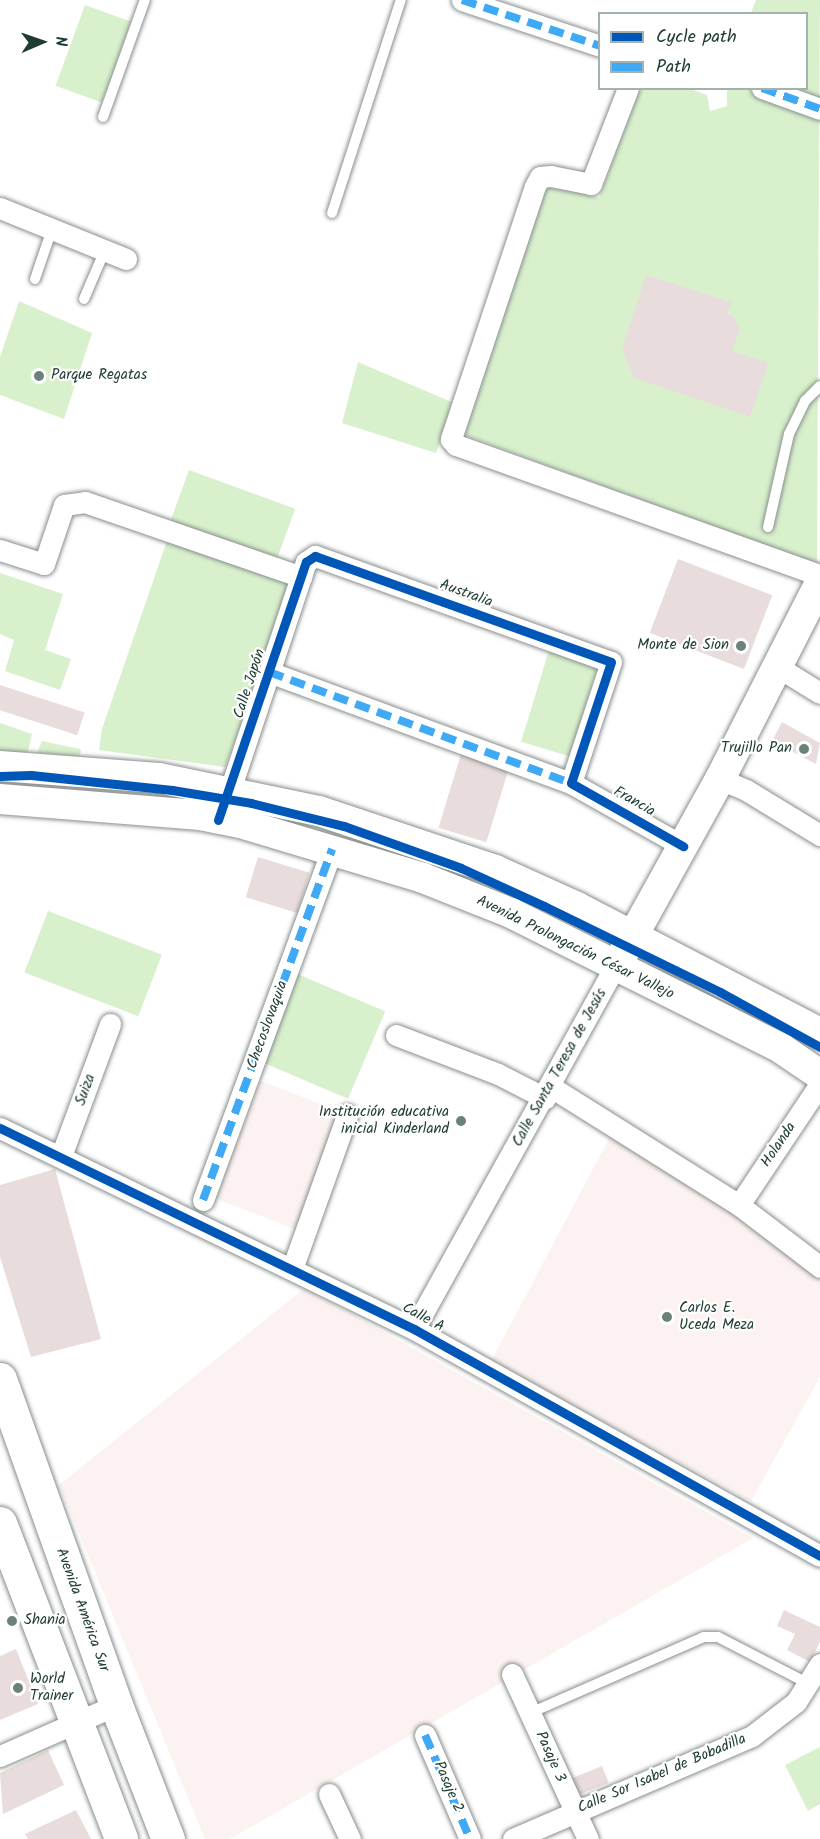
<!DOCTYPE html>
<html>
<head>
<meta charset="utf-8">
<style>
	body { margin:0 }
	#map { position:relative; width:820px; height:1839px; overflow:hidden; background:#fff; font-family:Kalam,sans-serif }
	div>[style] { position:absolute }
	.built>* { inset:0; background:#fcf2f1; transform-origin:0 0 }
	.green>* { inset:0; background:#d8f1cc; transform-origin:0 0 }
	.building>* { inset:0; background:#e8dddc; transform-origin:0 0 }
	.roads { filter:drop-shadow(0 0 2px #898f8d) drop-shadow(0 0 2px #898f8d) }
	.lane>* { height:10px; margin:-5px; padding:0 5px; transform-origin:5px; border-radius:5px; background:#fff }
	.street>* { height:21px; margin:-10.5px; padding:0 10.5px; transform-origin:10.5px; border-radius:10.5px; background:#fff }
	.secondary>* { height:30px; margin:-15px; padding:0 15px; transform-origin:15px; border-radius:15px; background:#fff }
	.primary>* { height:33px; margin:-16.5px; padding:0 16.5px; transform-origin:16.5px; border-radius:16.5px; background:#fff }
	.quiet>* { height:8px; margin-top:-4px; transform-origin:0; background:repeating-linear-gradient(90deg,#3fa9f5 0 15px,transparent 0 23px) }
	.cycleway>* { height:9px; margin:-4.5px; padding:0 4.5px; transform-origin:4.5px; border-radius:4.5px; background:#0057b8 }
	.dots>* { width:16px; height:16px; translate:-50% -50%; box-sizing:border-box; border:3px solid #fff; border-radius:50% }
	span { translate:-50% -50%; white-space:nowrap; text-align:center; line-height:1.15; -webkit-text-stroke:4.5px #fff; paint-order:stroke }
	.poi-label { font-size:15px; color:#1f3d34 }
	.left { translate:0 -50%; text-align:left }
	.right { translate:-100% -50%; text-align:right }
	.street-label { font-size:15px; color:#1f3d34 }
	.legend { position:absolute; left:598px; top:12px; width:210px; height:78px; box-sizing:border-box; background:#fff; border:2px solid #a5b1ae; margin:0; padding:8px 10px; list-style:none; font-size:18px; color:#1f3d34 }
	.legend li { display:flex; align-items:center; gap:12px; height:30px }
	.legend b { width:30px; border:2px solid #a5b1ae }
	.north { position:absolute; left:12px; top:12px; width:60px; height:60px; -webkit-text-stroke:4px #fff; paint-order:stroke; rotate:88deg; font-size:16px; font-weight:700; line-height:24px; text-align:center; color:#1f3d34 }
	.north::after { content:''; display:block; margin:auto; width:21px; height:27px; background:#1f3d34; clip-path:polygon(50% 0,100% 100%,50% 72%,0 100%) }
</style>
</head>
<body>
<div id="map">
	<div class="built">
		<i style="left:261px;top:1081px;width:85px;height:126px;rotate:21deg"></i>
		<i style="clip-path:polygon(613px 1131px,739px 1212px,820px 1274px,820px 1377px,751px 1501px,491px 1361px)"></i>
		<i style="clip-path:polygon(305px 1288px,753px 1538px,230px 1839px,205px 1839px,59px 1485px)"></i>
	</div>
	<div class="green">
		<i style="clip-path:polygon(756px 0,820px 0,817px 564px,464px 435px,541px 182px,599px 198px,640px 89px,691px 89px,707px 95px,710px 111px,727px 106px,727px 89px,806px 88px,806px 14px,751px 13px)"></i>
		<i style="left:85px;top:5px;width:49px;height:86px;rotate:20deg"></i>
		<i style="clip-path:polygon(19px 301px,92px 333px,64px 419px,0 395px,0 357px)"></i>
		<i style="clip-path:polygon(358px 362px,454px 403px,436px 453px,342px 423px)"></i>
		<i style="left:189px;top:470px;width:113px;height:54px;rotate:20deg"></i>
		<i style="clip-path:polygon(169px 535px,295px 580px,225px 767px,99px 750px,102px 729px)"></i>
		<i style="clip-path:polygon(0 573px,63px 594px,45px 650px,71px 659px,60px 690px,5px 671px,14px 640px,0 634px)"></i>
		<i style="left:550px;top:647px;width:51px;height:99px;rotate:17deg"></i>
		<i style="clip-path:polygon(0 723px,32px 734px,28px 752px,0 752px)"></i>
		<i style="clip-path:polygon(42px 741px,80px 749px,81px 752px,79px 756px,37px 753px)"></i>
		<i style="left:48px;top:911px;width:122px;height:66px;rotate:21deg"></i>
		<i style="left:295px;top:973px;width:98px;height:95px;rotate:23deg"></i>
		<i style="clip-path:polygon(820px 1747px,820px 1804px,808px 1811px,785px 1765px)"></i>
	</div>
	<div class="building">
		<i style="clip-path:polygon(646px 275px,731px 302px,727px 314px,733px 316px,740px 329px,732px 351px,768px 363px,750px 417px,634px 378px,622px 349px)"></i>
		<i style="left:678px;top:559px;width:101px;height:79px;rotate:21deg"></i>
		<i style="left:0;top:685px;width:89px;height:24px;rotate:18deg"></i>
		<i style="clip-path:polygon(782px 722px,820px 743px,816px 764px,772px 741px)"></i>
		<i style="left:461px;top:754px;width:50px;height:77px;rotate:17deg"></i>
		<i style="left:258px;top:857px;width:54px;height:42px;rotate:17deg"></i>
		<i style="clip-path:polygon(55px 1169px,101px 1339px,31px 1357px,0 1257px,0 1185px)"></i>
		<i style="clip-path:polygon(784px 1610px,820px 1627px,820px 1642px,810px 1662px,787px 1650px,795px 1634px,777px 1626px)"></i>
		<i style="clip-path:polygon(16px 1649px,38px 1704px,0 1720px,0 1656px)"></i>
		<i style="clip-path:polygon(48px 1750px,64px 1785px,3px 1814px,0 1773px)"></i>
		<i style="left:602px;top:1766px;width:18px;height:34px;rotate:68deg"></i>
		<i style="clip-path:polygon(76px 1810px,91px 1839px,28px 1839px,25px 1834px)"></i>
	</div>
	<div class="roads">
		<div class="lane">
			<i style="left:103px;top:117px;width:124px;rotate:-70.3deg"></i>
			<i style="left:332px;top:213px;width:224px;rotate:-72.1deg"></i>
			<i style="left:35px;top:279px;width:53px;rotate:-71.2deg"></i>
			<i style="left:84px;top:299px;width:53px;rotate:-66.8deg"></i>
			<i style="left:768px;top:527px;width:95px;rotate:-77.3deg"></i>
			<i style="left:789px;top:434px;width:37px;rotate:-64deg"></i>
			<i style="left:805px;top:401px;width:21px;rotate:-45deg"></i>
			<i style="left:530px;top:1713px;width:190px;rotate:-23.6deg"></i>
			<i style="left:704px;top:1637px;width:14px"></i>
			<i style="left:718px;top:1637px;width:102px;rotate:27.3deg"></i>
		</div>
		<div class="street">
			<i style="left:462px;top:0;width:145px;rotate:18.4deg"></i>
			<i style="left:628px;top:88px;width:103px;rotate:111.1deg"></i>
			<i style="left:591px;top:184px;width:41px;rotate:-168.7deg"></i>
			<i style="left:551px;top:176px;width:11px;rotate:175deg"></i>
			<i style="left:540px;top:177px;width:10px;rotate:119deg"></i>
			<i style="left:535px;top:186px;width:267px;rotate:108.4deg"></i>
			<i style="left:451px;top:439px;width:8px;rotate:50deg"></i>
			<i style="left:456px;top:445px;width:387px;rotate:19.7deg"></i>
			<i style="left:762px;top:88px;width:62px;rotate:19.9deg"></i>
			<i style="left:0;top:208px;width:136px;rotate:22deg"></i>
			<i style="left:0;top:550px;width:46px;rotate:17.7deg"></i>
			<i style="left:44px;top:564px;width:62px;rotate:-71.3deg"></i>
			<i style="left:64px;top:505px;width:21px;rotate:-8deg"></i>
			<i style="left:85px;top:502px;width:229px;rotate:19.1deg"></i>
			<i style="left:778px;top:667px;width:49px;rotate:31.8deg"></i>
			<i style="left:269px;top:672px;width:322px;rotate:20.2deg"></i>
			<i style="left:571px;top:783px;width:129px;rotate:29.4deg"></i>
			<i style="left:720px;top:779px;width:28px;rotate:23deg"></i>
			<i style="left:746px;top:790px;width:87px;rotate:31.3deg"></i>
			<i style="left:225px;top:805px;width:256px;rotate:-71.6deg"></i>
			<i style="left:306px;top:562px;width:11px;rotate:-34deg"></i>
			<i style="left:315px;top:556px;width:314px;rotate:19.7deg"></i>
			<i style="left:611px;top:662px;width:127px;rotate:108.3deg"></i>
			<i style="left:396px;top:1035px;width:109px;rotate:20.9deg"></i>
			<i style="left:498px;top:1074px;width:53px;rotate:27.1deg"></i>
			<i style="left:551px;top:1087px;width:222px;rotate:32.1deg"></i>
			<i style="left:739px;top:1205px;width:102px;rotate:37.4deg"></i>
			<i style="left:0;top:1128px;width:460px;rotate:25.9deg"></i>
			<i style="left:414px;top:1329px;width:465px;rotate:29.2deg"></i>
			<i style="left:61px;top:1156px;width:141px;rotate:-69.6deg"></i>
			<i style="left:203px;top:1200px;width:374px;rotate:-69.8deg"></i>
			<i style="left:739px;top:1205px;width:146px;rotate:-56.2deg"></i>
			<i style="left:292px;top:1269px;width:164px;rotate:-70.3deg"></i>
			<i style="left:414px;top:1329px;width:414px;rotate:-61deg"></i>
			<i style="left:512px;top:1674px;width:182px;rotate:65.3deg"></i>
			<i style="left:425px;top:1735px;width:113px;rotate:66.6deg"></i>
			<i style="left:0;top:1756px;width:127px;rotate:-23.7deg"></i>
			<i style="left:329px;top:1794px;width:50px;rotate:65deg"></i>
			<i style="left:513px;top:1839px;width:260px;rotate:-23.3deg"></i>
			<i style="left:752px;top:1736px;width:56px;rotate:-37.7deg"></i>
			<i style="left:796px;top:1702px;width:45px;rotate:-57.7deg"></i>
		</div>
		<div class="secondary">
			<i style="left:0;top:766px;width:159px;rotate:4.3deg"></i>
			<i style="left:159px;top:778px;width:163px;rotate:11.7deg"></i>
			<i style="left:319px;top:811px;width:186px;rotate:18.5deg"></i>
			<i style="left:495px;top:870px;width:90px;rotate:24.3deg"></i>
			<i style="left:577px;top:907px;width:274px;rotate:27.4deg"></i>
			<i style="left:0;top:799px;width:201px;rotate:4.6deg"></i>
			<i style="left:200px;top:815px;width:41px;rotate:11.3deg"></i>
			<i style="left:240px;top:823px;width:191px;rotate:16.7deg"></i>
			<i style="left:423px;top:878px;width:95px;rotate:21.7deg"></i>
			<i style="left:511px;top:913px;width:303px;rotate:26.6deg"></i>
			<i style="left:782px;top:1049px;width:46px;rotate:34.4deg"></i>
			<i style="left:624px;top:952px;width:198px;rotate:-61deg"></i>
			<i style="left:720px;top:779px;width:220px;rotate:-63deg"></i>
		</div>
		<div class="primary">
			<i style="left:0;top:1379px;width:346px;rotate:70.4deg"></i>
			<i style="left:116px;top:1705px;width:144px;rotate:68.8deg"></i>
			<i style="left:0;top:1523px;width:338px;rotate:69deg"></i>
		</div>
	</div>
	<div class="quiet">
		<i style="left:462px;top:0;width:145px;rotate:18.4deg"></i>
		<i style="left:762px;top:88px;width:62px;rotate:19.9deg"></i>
		<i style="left:269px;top:672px;width:322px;rotate:20.2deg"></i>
		<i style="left:203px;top:1200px;width:374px;rotate:-69.8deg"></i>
		<i style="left:425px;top:1735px;width:113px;rotate:66.6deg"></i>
	</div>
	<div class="cycleway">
		<i style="left:0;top:776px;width:31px;rotate:-2deg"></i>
		<i style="left:31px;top:775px;width:142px;rotate:6.1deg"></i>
		<i style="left:172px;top:790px;width:80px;rotate:9.3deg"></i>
		<i style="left:251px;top:803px;width:96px;rotate:13.9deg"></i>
		<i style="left:344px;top:826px;width:124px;rotate:19.7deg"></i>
		<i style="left:461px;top:868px;width:91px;rotate:24.6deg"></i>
		<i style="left:544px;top:906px;width:196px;rotate:26deg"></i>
		<i style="left:720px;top:992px;width:114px;rotate:28.8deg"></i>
		<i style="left:218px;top:820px;width:273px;rotate:-71.2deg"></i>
		<i style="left:306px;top:562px;width:11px;rotate:-34deg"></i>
		<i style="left:315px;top:556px;width:314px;rotate:19.7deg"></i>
		<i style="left:611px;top:662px;width:127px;rotate:108.3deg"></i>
		<i style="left:571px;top:783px;width:129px;rotate:29.4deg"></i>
		<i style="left:0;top:1128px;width:460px;rotate:25.9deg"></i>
		<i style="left:414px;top:1329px;width:465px;rotate:29.2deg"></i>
	</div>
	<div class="dots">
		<i style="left:39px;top:376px;background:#6d817b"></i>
		<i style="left:741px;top:646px;background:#6d817b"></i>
		<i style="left:804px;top:749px;background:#6d817b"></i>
		<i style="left:461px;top:1121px;background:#6d817b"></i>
		<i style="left:667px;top:1317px;background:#6d817b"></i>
		<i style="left:12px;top:1621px;background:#6d817b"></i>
		<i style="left:18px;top:1688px;background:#6d817b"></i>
	</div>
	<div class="poi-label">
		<span class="left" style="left:51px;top:376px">Parque Regatas</span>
		<span class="right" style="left:729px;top:646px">Monte de Sion</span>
		<span class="right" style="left:792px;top:749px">Trujillo Pan</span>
		<span class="right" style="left:449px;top:1121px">Institución educativa<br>inicial Kinderland</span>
		<span class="left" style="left:679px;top:1317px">Carlos E.<br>Uceda Meza</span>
		<span class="left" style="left:24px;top:1621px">Shania</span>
		<span class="left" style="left:30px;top:1688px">World<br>Trainer</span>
	</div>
	<div class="street-label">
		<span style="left:466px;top:594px;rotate:20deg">Australia</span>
		<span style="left:250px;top:684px;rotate:-72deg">Calle Japón</span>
		<span style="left:634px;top:802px;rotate:30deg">Francia</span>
		<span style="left:575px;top:948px;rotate:26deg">Avenida Prolongación César Vallejo</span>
		<span style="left:268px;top:1025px;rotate:-70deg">Checoslovaquia</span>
		<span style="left:560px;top:1068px;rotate:-61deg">Calle Santa Teresa de Jesús</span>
		<span style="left:86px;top:1090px;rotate:-70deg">Suiza</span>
		<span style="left:779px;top:1145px;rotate:-56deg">Holanda</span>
		<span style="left:423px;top:1318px;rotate:28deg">Calle A</span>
		<span style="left:82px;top:1610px;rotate:70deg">Avenida América Sur</span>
		<span style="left:550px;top:1757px;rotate:66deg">Pasaje 3</span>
		<span style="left:662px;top:1774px;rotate:-23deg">Calle Sor Isabel de Bobadilla</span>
		<span style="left:448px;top:1787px;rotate:67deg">Pasaje 2</span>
	</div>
	<ul class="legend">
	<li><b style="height:8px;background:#0057b8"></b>Cycle path</li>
	<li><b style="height:8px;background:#3fa9f5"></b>Path</li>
	</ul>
	<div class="north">N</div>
</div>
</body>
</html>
